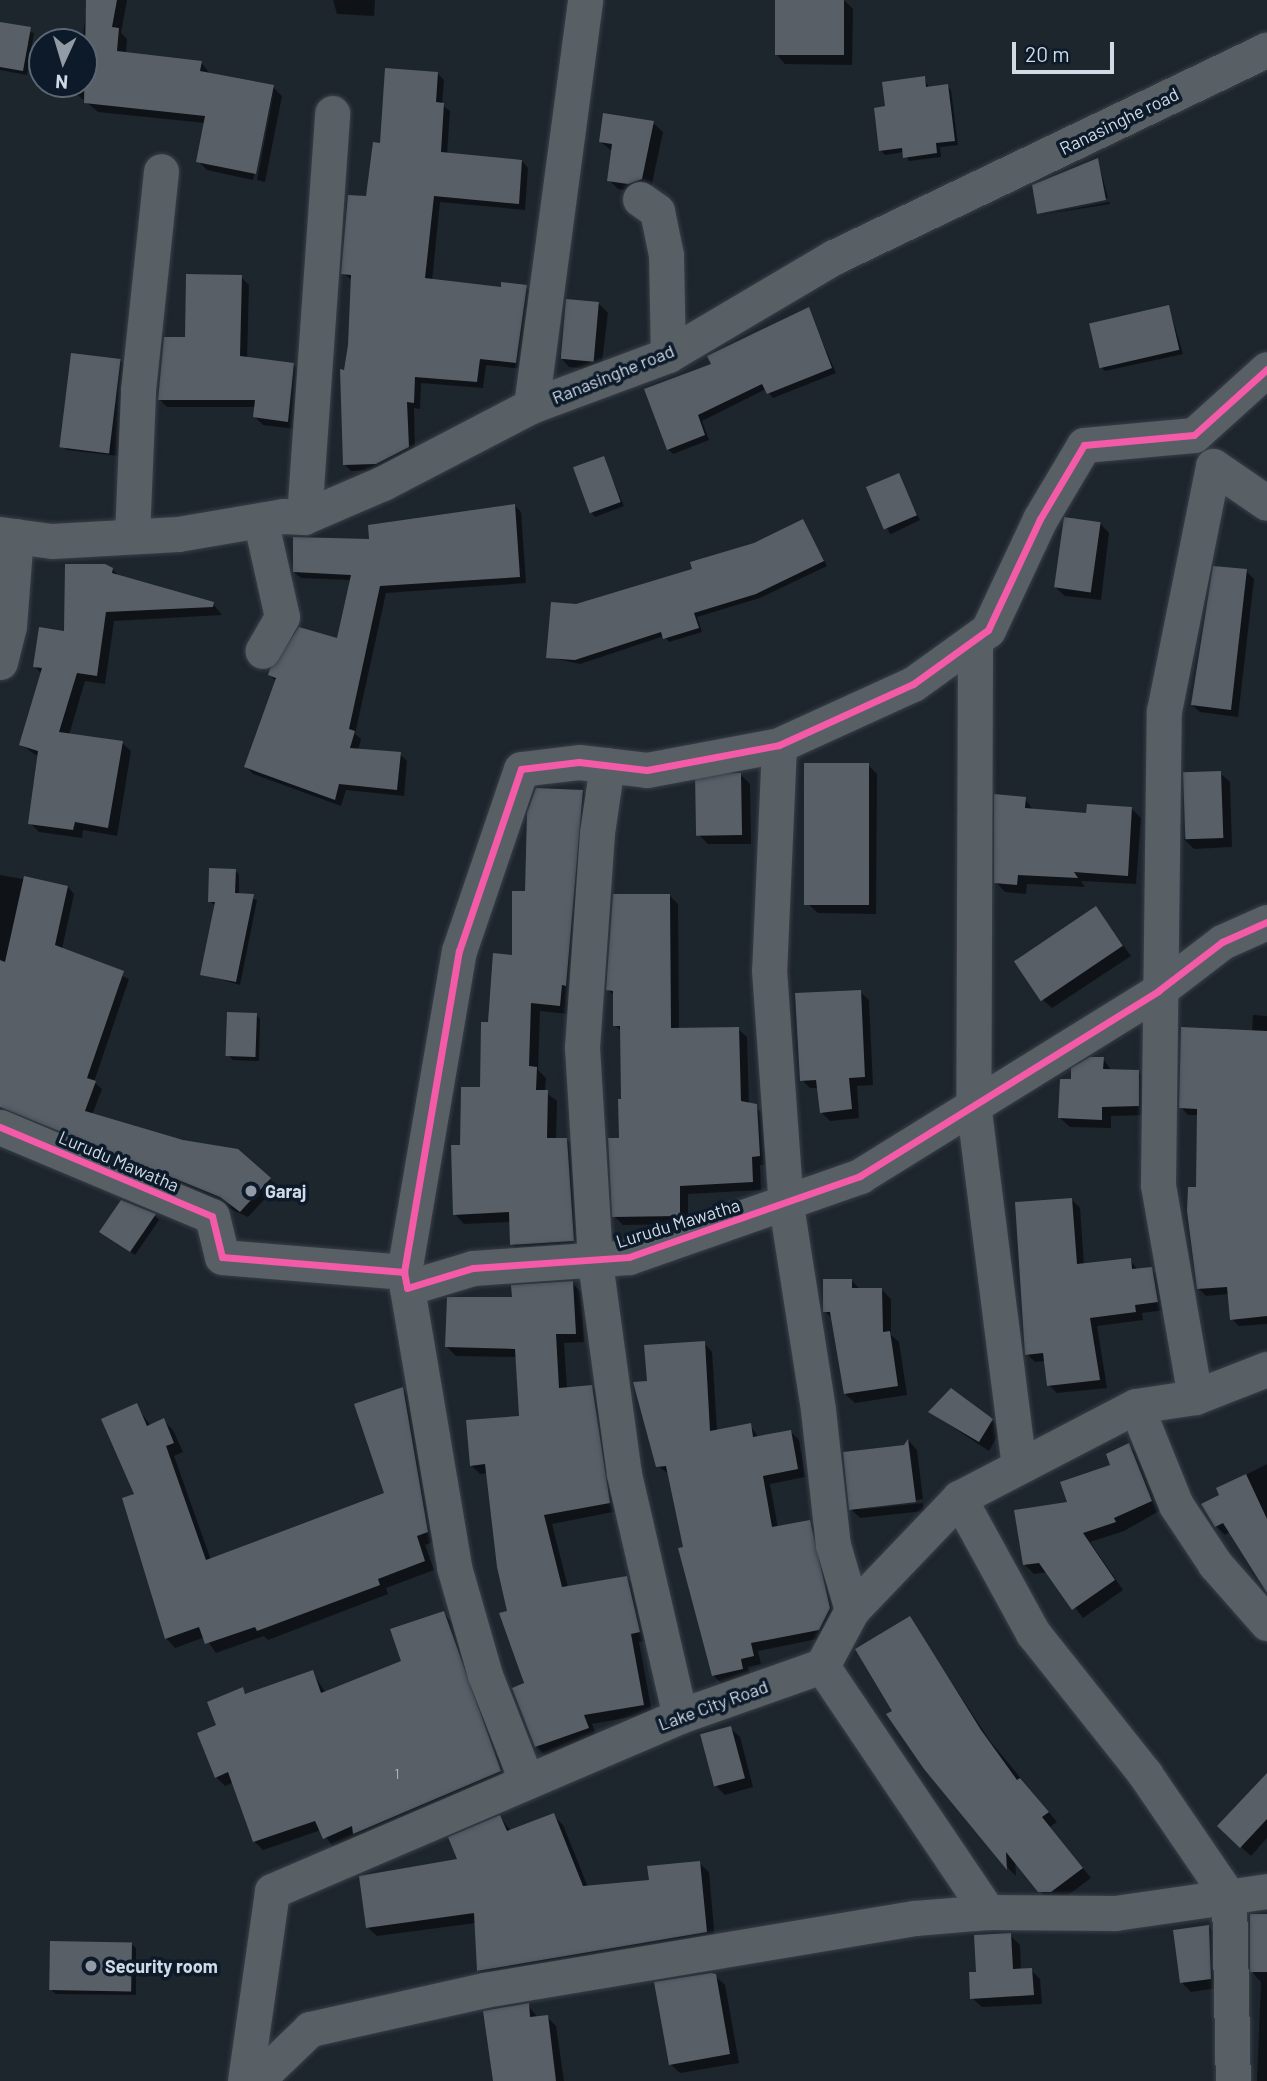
<!DOCTYPE html>
<html>
<head>
<meta charset="utf-8">
<style>
	body { margin:0 }
	#map { position:relative; width:1267px; height:2081px; overflow:hidden; background:#1d252d; font-family:Barlow,sans-serif }
	div>[style] { position:absolute }
	.shadow>* { inset:0; background:#0007; transform-origin:0 0 }
	.building>* { inset:0; background:#585f67; transform-origin:0 0 }
	.roads { filter:drop-shadow(0 0 2px #393f47) drop-shadow(0 0 2px #393f47) }
	.minor>* { height:35px; margin:-17.5px; padding:0 17.5px; transform-origin:17.5px; border-radius:17.5px; background:#585f65 }
	.cycleway>* { height:7px; margin:-3.5px; padding:0 3.5px; transform-origin:3.5px; border-radius:3.5px; background:#f35aa7 }
	.dots>* { width:19px; height:19px; translate:-50% -50%; box-sizing:border-box; border:4px solid #0c1a2a; border-radius:50% }
	span { translate:-50% -50%; white-space:nowrap; text-align:center; line-height:1.15; -webkit-text-stroke:7px #0c1a2a; paint-order:stroke }
	.number-label { font-size:14px; color:#b3bcc6 }
	.number-label span { -webkit-text-stroke-width:0 }
	.street-label { font-size:18px; color:#d1dbe6 }
	.poi-label { font-size:18px; color:#d1dbe6; font-weight:700 }
	.left { translate:0 -50%; text-align:left }
	.north { position:absolute; left:28px; top:28px; width:70px; height:70px; box-sizing:border-box; background:#0c1a2a; border:2px solid #5b6775; border-radius:50%; rotate:184deg; font-size:19px; font-weight:700; line-height:28px; text-align:center; color:#d1dbe6 }
	.north::after { content:''; display:block; margin:auto; width:24px; height:32px; background:#929ba5; clip-path:polygon(50% 0,100% 100%,50% 72%,0 100%) }
	.scale { position:absolute; left:1012px; top:42px; width:102px; height:32px; box-sizing:border-box; border:4px solid #d1dbe6; border-top:0; padding-left:9px; font-size:21px; line-height:24px; white-space:nowrap; color:#d1dbe6; -webkit-text-stroke:5px #0c1a2a; paint-order:stroke }
</style>
</head>
<body>
<div id="map">
	<div class="shadow">
		<i style="clip-path:polygon(88px 0,127px 0,121px 33px,127px 39px,126px 54px,201px 62px,210px 74px,273px 87px,282px 96px,265px 182px,257px 180px,274px 91px,253px 180px,207px 170px,198px 161px,205px 123px,98px 112px,74px 92px,75px 84px,84px 84px,82px 42px)"></i>
		<i style="clip-path:polygon(333px 0,375px 0,374px 16px,337px 14px)"></i>
		<i style="clip-path:polygon(777px 0,844px 0,853px 9px,852px 65px,785px 64px,776px 54px)"></i>
		<i style="clip-path:polygon(0 25px,34px 33px,27px 75px,0 70px)"></i>
		<i style="clip-path:polygon(437px 73px,444px 80px,442px 105px,450px 111px,447px 155px,522px 161px,528px 168px,525px 210px,440px 202px,432px 281px,502px 289px,526px 287px,533px 294px,523px 369px,486px 365px,483px 388px,421px 383px,420px 409px,414px 408px,415px 454px,384px 470px,351px 471px,344px 464px,352px 280px,343px 273px,381px 145px)"></i>
		<i style="clip-path:polygon(924px 78px,929px 88px,947px 85px,951px 90px,958px 145px,940px 147px,941px 157px,909px 161px,904px 152px,885px 155px,881px 151px,887px 108px)"></i>
		<i style="clip-path:polygon(653px 123px,663px 132px,651px 188px,638px 193px,618px 189px,609px 180px,613px 152px,601px 142px)"></i>
		<i style="clip-path:polygon(1098px 160px,1108px 198px,1039px 211px)"></i>
		<i style="clip-path:polygon(1109px 202px,1110px 204px,1040px 215px)"></i>
		<i style="clip-path:polygon(241px 277px,249px 285px,247px 359px,294px 365px,302px 373px,295px 429px,263px 425px,255px 417px,256px 407px,167px 407px,160px 400px,186px 339px)"></i>
		<i style="clip-path:polygon(599px 304px,608px 313px,601px 370px,569px 367px,560px 357px)"></i>
		<i style="clip-path:polygon(1169px 307px,1183px 354px,1105px 371px,1101px 367px)"></i>
		<i style="clip-path:polygon(808px 309px,836px 373px,773px 398px,766px 389px,702px 421px,709px 440px,673px 454px,668px 449px,713px 365px)"></i>
		<i style="clip-path:polygon(120px 360px,125px 365px,119px 456px,67px 450px,62px 446px)"></i>
		<i style="clip-path:polygon(603px 458px,624px 506px,595px 517px,591px 512px)"></i>
		<i style="left:898px;top:475px;width:50px;height:33px;rotate:64deg"></i>
		<i style="clip-path:polygon(514px 505px,521px 512px,526px 583px,386px 593px,355px 734px,361px 739px,358px 750px,400px 754px,407px 761px,404px 796px,346px 790px,341px 806px,253px 774px,246px 767px,277px 682px,270px 675px,338px 640px,351px 580px,301px 578px,294px 572px,371px 541px)"></i>
		<i style="clip-path:polygon(803px 521px,827px 566px,760px 598px,697px 617px,702px 632px,669px 642px,664px 636px,580px 664px,548px 657px,576px 606px,694px 571px)"></i>
		<i style="clip-path:polygon(1100px 523px,1109px 533px,1101px 600px,1065px 596px,1055px 587px)"></i>
		<i style="clip-path:polygon(112px 569px,120px 577px,213px 604px,222px 615px,114px 621px,105px 684px,85px 681px,69px 735px,122px 743px,131px 751px,117px 836px,83px 830px,82px 838px,39px 832px,30px 823px,39px 757px,21px 745px,42px 674px,35px 667px)"></i>
		<i style="clip-path:polygon(1246px 571px,1254px 579px,1238px 717px,1200px 712px,1192px 705px)"></i>
		<i style="clip-path:polygon(868px 765px,877px 774px,876px 914px,818px 913px,808px 904px)"></i>
		<i style="clip-path:polygon(1220px 773px,1230px 782px,1232px 847px,1194px 849px,1184px 839px)"></i>
		<i style="clip-path:polygon(741px 775px,750px 784px,751px 844px,708px 844px,699px 835px)"></i>
		<i style="clip-path:polygon(582px 791px,592px 801px,569px 1014px,540px 1011px,538px 1070px,546px 1078px,545px 1092px,557px 1101px,556px 1140px,567px 1140px,576px 1149px,582px 1250px,521px 1254px,512px 1244px,511px 1222px,464px 1224px,455px 1214px,462px 1146px,481px 1089px,490px 1024px,514px 957px,527px 893px)"></i>
		<i style="clip-path:polygon(1025px 799px,1034px 811px,1088px 815px,1132px 809px,1141px 818px,1136px 884px,1081px 881px,1085px 887px,1027px 884px,1026px 894px,1005px 892px,996px 882px)"></i>
		<i style="clip-path:polygon(235px 870px,239px 875px,239px 895px,257px 900px,240px 985px,202px 974px,216px 906px,209px 901px)"></i>
		<i style="clip-path:polygon(0 875px,68px 887px,74px 894px,62px 949px,129px 979px,94px 1082px,102px 1089px,92px 1115px,182px 1142px,238px 1151px,277px 1186px,248px 1217px,8px 1108px,0 1094px)"></i>
		<i style="clip-path:polygon(670px 896px,678px 904px,679px 1030px,738px 1029px,747px 1037px,749px 1104px,765px 1114px,768px 1165px,760px 1165px,761px 1190px,688px 1194px,688px 1224px,623px 1225px,614px 1216px,623px 1100px,622px 1032px,615px 1025px,615px 996px,608px 990px)"></i>
		<i style="clip-path:polygon(1096px 908px,1131px 956px,1052px 1008px,1042px 999px)"></i>
		<i style="clip-path:polygon(860px 992px,869px 1000px,873px 1085px,857px 1086px,859px 1118px,830px 1121px,822px 1113px,819px 1088px,810px 1088px,802px 1080px)"></i>
		<i style="clip-path:polygon(256px 1015px,260px 1019px,259px 1061px,233px 1060px,228px 1055px)"></i>
		<i style="clip-path:polygon(1253px 1015px,1267px 1016px,1267px 1324px,1239px 1326px,1232px 1319px,1230px 1294px,1206px 1296px,1198px 1288px,1199px 1115px,1188px 1115px,1181px 1107px,1252px 1032px)"></i>
		<i style="clip-path:polygon(1103px 1059px,1112px 1071px,1139px 1072px,1148px 1081px,1148px 1115px,1111px 1116px,1111px 1128px,1070px 1127px,1060px 1118px)"></i>
		<i style="clip-path:polygon(1072px 1200px,1080px 1208px,1084px 1265px,1130px 1260px,1138px 1270px,1151px 1269px,1159px 1277px,1165px 1310px,1142px 1313px,1143px 1320px,1097px 1326px,1107px 1388px,1057px 1393px,1049px 1385px,1046px 1361px,1035px 1362px,1027px 1354px)"></i>
		<i style="clip-path:polygon(155px 1216px,159px 1220px,135px 1255px,106px 1236px)"></i>
		<i style="clip-path:polygon(851px 1280px,860px 1289px,881px 1289px,891px 1299px,891px 1335px,899px 1342px,907px 1395px,855px 1403px,845px 1394px,833px 1320px,825px 1311px)"></i>
		<i style="clip-path:polygon(572px 1283px,581px 1292px,584px 1342px,564px 1343px,567px 1389px,591px 1387px,600px 1396px,618px 1511px,552px 1524px,568px 1587px,626px 1577px,635px 1586px,648px 1641px,639px 1642px,652px 1713px,592px 1724px,597px 1737px,545px 1755px,536px 1746px,509px 1612px,488px 1473px,480px 1474px,471px 1465px,521px 1417px,517px 1357px,456px 1356px,447px 1347px,514px 1299px)"></i>
		<i style="clip-path:polygon(704px 1343px,712px 1352px,717px 1431px,750px 1425px,759px 1438px,791px 1432px,799px 1440px,805px 1477px,770px 1484px,778px 1528px,809px 1522px,818px 1530px,838px 1617px,827px 1637px,758px 1651px,761px 1664px,748px 1667px,750px 1677px,722px 1684px,713px 1675px,670px 1475px,658px 1466px,649px 1382px)"></i>
		<i style="clip-path:polygon(403px 1389px,412px 1399px,436px 1541px,425px 1545px,434px 1570px,386px 1588px,388px 1594px,268px 1640px,264px 1636px,216px 1653px,205px 1637px,175px 1648px,166px 1638px,137px 1495px,136px 1406px,151px 1426px,163px 1420px,173px 1430px,183px 1452px,174px 1456px,211px 1560px,386px 1494px)"></i>
		<i style="clip-path:polygon(930px 1412px,992px 1420px,1001px 1429px,989px 1451px)"></i>
		<i style="clip-path:polygon(909px 1441px,917px 1450px,923px 1499px,857px 1510px,923px 1503px,924px 1511px,860px 1518px,851px 1509px)"></i>
		<i style="clip-path:polygon(1129px 1445px,1138px 1455px,1161px 1510px,1124px 1531px,1090px 1542px,1123px 1590px,1083px 1618px,1048px 1572px,1034px 1574px,1025px 1565px)"></i>
		<i style="clip-path:polygon(1267px 1464px,1267px 1590px,1230px 1532px,1225px 1535px,1216px 1526px,1221px 1496px,1218px 1489px)"></i>
		<i style="clip-path:polygon(443px 1613px,452px 1622px,509px 1780px,333px 1847px,321px 1830px,263px 1850px,254px 1841px,234px 1782px,225px 1786px,216px 1777px,219px 1726px,242px 1689px,247px 1695px,312px 1672px,326px 1693px,403px 1662px)"></i>
		<i style="clip-path:polygon(909px 1618px,990px 1741px,1057px 1822px,1050px 1827px,1091px 1878px,1060px 1901px,1049px 1901px,1015px 1860px,1016px 1876px,1009px 1869px,925px 1768px,894px 1711px)"></i>
		<i style="clip-path:polygon(730px 1728px,740px 1737px,753px 1787px,725px 1795px,716px 1786px)"></i>
		<i style="clip-path:polygon(1267px 1775px,1267px 1838px,1251px 1856px,1229px 1836px)"></i>
		<i style="clip-path:polygon(553px 1815px,563px 1825px,588px 1887px,651px 1881px,699px 1863px,709px 1872px,715px 1941px,488px 1980px,478px 1970px,476px 1923px,377px 1936px,367px 1927px,459px 1861px,500px 1817px,511px 1831px)"></i>
		<i style="clip-path:polygon(1267px 1920px,1267px 2081px,1257px 2081px,1261px 1982px,1253px 1973px)"></i>
		<i style="clip-path:polygon(1209px 1927px,1218px 1936px,1219px 1988px,1191px 1992px,1182px 1983px)"></i>
		<i style="clip-path:polygon(1010px 1935px,1020px 1945px,1021px 1970px,1031px 1970px,1040px 1979px,1042px 2004px,982px 2007px,972px 1998px,978px 1974px)"></i>
		<i style="clip-path:polygon(131px 1944px,136px 1948px,136px 1995px,56px 1994px,51px 1990px)"></i>
		<i style="clip-path:polygon(715px 1976px,725px 1985px,739px 2063px,680px 2073px,670px 2064px)"></i>
		<i style="clip-path:polygon(528px 2005px,538px 2018px,547px 2017px,556px 2026px,564px 2081px,494px 2081px)"></i>
	</div>
	<div class="building">
		<i style="clip-path:polygon(86px 0,117px 0,112px 27px,119px 28px,117px 51px,202px 61px,200px 71px,274px 85px,256px 174px,196px 162px,205px 116px,84px 103px)"></i>
		<i style="left:775px;top:0;width:69px;height:55px"></i>
		<i style="clip-path:polygon(0 22px,31px 27px,23px 71px,0 67px)"></i>
		<i style="clip-path:polygon(385px 68px,438px 72px,436px 102px,444px 103px,441px 152px,522px 160px,519px 204px,434px 196px,425px 278px,501px 287px,501px 282px,527px 285px,516px 363px,480px 359px,477px 382px,415px 377px,414px 403px,407px 402px,409px 447px,376px 464px,343px 465px,340px 369px,344px 370px,348px 345px,351px 275px,341px 274px,348px 195px,366px 196px,373px 142px,380px 143px)"></i>
		<i style="clip-path:polygon(925px 76px,926px 87px,948px 84px,955px 141px,936px 143px,937px 153px,903px 158px,902px 148px,879px 151px,874px 108px,885px 106px,882px 82px)"></i>
		<i style="clip-path:polygon(603px 113px,654px 121px,642px 179px,628px 184px,607px 181px,612px 144px,599px 142px)"></i>
		<i style="clip-path:polygon(1098px 158px,1106px 200px,1037px 214px,1032px 185px)"></i>
		<i style="clip-path:polygon(186px 274px,242px 275px,240px 356px,294px 363px,288px 422px,253px 417px,255px 400px,158px 400px,164px 337px,185px 337px)"></i>
		<i style="left:566px;top:299px;width:33px;height:60px;rotate:5deg"></i>
		<i style="left:1169px;top:305px;width:46px;height:82px;rotate:77deg"></i>
		<i style="clip-path:polygon(809px 307px,832px 368px,767px 394px,762px 384px,698px 415px,705px 435px,667px 450px,644px 389px,711px 364px,707px 356px)"></i>
		<i style="left:71px;top:353px;width:50px;height:95px;rotate:7deg"></i>
		<i style="left:604px;top:456px;width:49px;height:33px;rotate:70deg"></i>
		<i style="left:899px;top:473px;width:46px;height:36px;rotate:67deg"></i>
		<i style="clip-path:polygon(515px 504px,520px 577px,380px 586px,349px 729px,355px 731px,350px 748px,401px 752px,397px 790px,339px 784px,335px 800px,244px 767px,276px 678px,268px 675px,270px 669px,299px 627px,337px 638px,351px 575px,293px 572px,293px 537px,369px 539px,368px 525px)"></i>
		<i style="left:1064px;top:517px;width:37px;height:71px;rotate:8deg"></i>
		<i style="clip-path:polygon(803px 519px,824px 561px,756px 594px,694px 613px,699px 628px,663px 639px,661px 632px,575px 660px,546px 658px,551px 602px,576px 604px,692px 569px,690px 562px,754px 543px)"></i>
		<i style="clip-path:polygon(65px 564px,105px 564px,113px 568px,112px 573px,214px 602px,213px 607px,106px 612px,97px 676px,77px 673px,59px 732px,123px 741px,108px 828px,75px 822px,73px 830px,28px 824px,38px 751px,19px 745px,42px 668px,33px 667px,39px 627px,64px 631px)"></i>
		<i style="clip-path:polygon(1213px 566px,1247px 569px,1231px 710px,1191px 705px)"></i>
		<i style="left:804px;top:763px;width:65px;height:142px"></i>
		<i style="left:1221px;top:771px;width:67px;height:38px;rotate:88deg"></i>
		<i style="left:741px;top:773px;width:62px;height:46px;rotate:89deg"></i>
		<i style="clip-path:polygon(536px 788px,583px 790px,566px 986px,562px 985px,560px 1006px,531px 1003px,529px 1066px,537px 1067px,536px 1090px,548px 1090px,547px 1138px,567px 1138px,574px 1241px,510px 1245px,509px 1212px,453px 1215px,451px 1145px,460px 1145px,461px 1087px,480px 1087px,481px 1022px,488px 1022px,493px 953px,512px 955px,512px 891px,525px 891px,527px 813px)"></i>
		<i style="clip-path:polygon(994px 794px,1026px 797px,1025px 808px,1086px 813px,1087px 804px,1132px 807px,1128px 876px,1074px 872px,1078px 878px,1018px 875px,1017px 885px,994px 883px)"></i>
		<i style="clip-path:polygon(209px 868px,236px 869px,235px 893px,254px 894px,236px 982px,200px 975px,215px 902px,208px 902px)"></i>
		<i style="clip-path:polygon(24px 876px,68px 886px,55px 945px,124px 971px,87px 1078px,96px 1081px,85px 1111px,183px 1140px,238px 1149px,271px 1178px,240px 1212px,220px 1197px,0 1107px,0 960px,5px 962px)"></i>
		<i style="clip-path:polygon(613px 894px,670px 894px,671px 1028px,739px 1027px,741px 1101px,757px 1104px,760px 1156px,752px 1157px,753px 1182px,680px 1186px,680px 1216px,612px 1217px,608px 1138px,619px 1138px,618px 1099px,621px 1099px,620px 1026px,613px 1026px,613px 991px,606px 990px)"></i>
		<i style="left:1096px;top:906px;width:48px;height:99px;rotate:56deg"></i>
		<i style="clip-path:polygon(861px 990px,865px 1077px,849px 1078px,852px 1109px,820px 1113px,816px 1080px,800px 1081px,795px 993px)"></i>
		<i style="left:227px;top:1012px;width:30px;height:44px;rotate:2deg"></i>
		<i style="clip-path:polygon(1181px 1027px,1267px 1031px,1267px 1316px,1230px 1320px,1227px 1287px,1197px 1289px,1187px 1211px,1188px 1187px,1196px 1187px,1197px 1109px,1179px 1108px)"></i>
		<i style="clip-path:polygon(1090px 1057px,1104px 1057px,1103px 1069px,1139px 1070px,1139px 1106px,1102px 1107px,1102px 1120px,1058px 1118px,1060px 1079px,1071px 1079px,1071px 1068px)"></i>
		<i style="clip-path:polygon(1072px 1198px,1077px 1264px,1131px 1258px,1132px 1269px,1152px 1267px,1158px 1302px,1135px 1305px,1136px 1312px,1090px 1318px,1100px 1380px,1047px 1386px,1043px 1353px,1025px 1355px,1015px 1202px)"></i>
		<i style="clip-path:polygon(121px 1200px,156px 1214px,130px 1252px,99px 1232px)"></i>
		<i style="clip-path:polygon(823px 1279px,852px 1279px,852px 1288px,882px 1288px,883px 1332px,890px 1331px,898px 1386px,844px 1394px,830px 1312px,823px 1312px)"></i>
		<i style="clip-path:polygon(573px 1281px,576px 1334px,556px 1334px,559px 1388px,592px 1385px,610px 1503px,544px 1515px,562px 1587px,627px 1576px,640px 1632px,631px 1634px,644px 1705px,584px 1715px,589px 1728px,535px 1747px,512px 1688px,524px 1683px,499px 1613px,507px 1611px,497px 1567px,485px 1464px,470px 1466px,466px 1420px,519px 1416px,515px 1349px,445px 1347px,447px 1297px,512px 1297px,511px 1285px)"></i>
		<i style="clip-path:polygon(705px 1341px,710px 1431px,751px 1423px,753px 1437px,791px 1430px,798px 1469px,763px 1476px,772px 1527px,810px 1520px,830px 1608px,819px 1630px,751px 1643px,754px 1656px,741px 1659px,743px 1669px,712px 1676px,678px 1548px,683px 1547px,666px 1466px,656px 1467px,633px 1382px,647px 1381px,644px 1345px)"></i>
		<i style="clip-path:polygon(403px 1387px,428px 1532px,417px 1536px,425px 1561px,378px 1579px,380px 1585px,257px 1631px,255px 1627px,205px 1644px,199px 1627px,165px 1639px,122px 1498px,134px 1494px,101px 1419px,137px 1403px,147px 1426px,164px 1418px,174px 1443px,166px 1446px,206px 1560px,384px 1493px,354px 1404px)"></i>
		<i style="clip-path:polygon(951px 1388px,993px 1419px,979px 1442px,928px 1412px)"></i>
		<i style="clip-path:polygon(908px 1439px,916px 1502px,849px 1510px,843px 1452px,904px 1445px)"></i>
		<i style="clip-path:polygon(1129px 1443px,1152px 1501px,1114px 1518px,1116px 1522px,1083px 1533px,1115px 1580px,1072px 1610px,1039px 1563px,1023px 1565px,1014px 1510px,1067px 1502px,1060px 1482px,1110px 1465px,1106px 1454px)"></i>
		<i style="clip-path:polygon(1246px 1474px,1267px 1519px,1267px 1593px,1223px 1523px,1215px 1527px,1201px 1504px,1219px 1495px,1216px 1488px)"></i>
		<i style="clip-path:polygon(444px 1611px,501px 1771px,353px 1834px,352px 1826px,323px 1839px,315px 1821px,253px 1842px,228px 1772px,215px 1778px,197px 1733px,216px 1725px,207px 1702px,243px 1687px,245px 1694px,313px 1670px,321px 1693px,401px 1661px,390px 1629px)"></i>
		<i style="clip-path:polygon(910px 1616px,981px 1730px,1017px 1780px,1020px 1778px,1049px 1812px,1042px 1817px,1083px 1868px,1051px 1892px,1038px 1892px,1006px 1852px,1007px 1870px,924px 1769px,886px 1714px,892px 1711px,855px 1649px)"></i>
		<i style="left:731px;top:1726px;width:54px;height:32px;rotate:75deg"></i>
		<i style="clip-path:polygon(1267px 1773px,1267px 1819px,1240px 1848px,1217px 1826px)"></i>
		<i style="clip-path:polygon(554px 1813px,583px 1886px,649px 1880px,647px 1866px,700px 1861px,707px 1932px,477px 1971px,474px 1913px,366px 1928px,359px 1876px,457px 1859px,448px 1837px,500px 1815px,507px 1831px)"></i>
		<i style="left:1267px;top:1914px;width:58px;height:17px;rotate:90deg"></i>
		<i style="clip-path:polygon(1209px 1925px,1211px 1979px,1180px 1983px,1173px 1930px)"></i>
		<i style="clip-path:polygon(1011px 1933px,1013px 1969px,1032px 1968px,1034px 1995px,970px 1999px,969px 1972px,976px 1972px,974px 1935px)"></i>
		<i style="left:50px;top:1941px;width:82px;height:49px;rotate:1deg"></i>
		<i style="clip-path:polygon(711px 1973px,716px 1974px,730px 2054px,669px 2065px,654px 1982px)"></i>
		<i style="clip-path:polygon(529px 2003px,530px 2017px,548px 2015px,556px 2081px,493px 2081px,483px 2011px)"></i>
	</div>
	<div class="roads">
		<div class="minor">
			<i style="left:640px;top:199px;width:21px;rotate:35deg"></i>
			<i style="left:657px;top:211px;width:45px;rotate:78.4deg"></i>
			<i style="left:666px;top:255px;width:100px;rotate:88.9deg"></i>
			<i style="left:531px;top:406px;width:410px;rotate:-82.4deg"></i>
			<i style="left:304px;top:517px;width:405px;rotate:-86deg"></i>
			<i style="left:261px;top:523px;width:96px;rotate:77.4deg"></i>
			<i style="left:282px;top:617px;width:39px;rotate:120deg"></i>
			<i style="left:0;top:534px;width:52px;rotate:7.7deg"></i>
			<i style="left:52px;top:541px;width:126px;rotate:-3.2deg"></i>
			<i style="left:178px;top:534px;width:107px;rotate:-9.7deg"></i>
			<i style="left:283px;top:516px;width:21px;rotate:3deg"></i>
			<i style="left:304px;top:517px;width:86px;rotate:-23.3deg"></i>
			<i style="left:383px;top:483px;width:167px;rotate:-27.5deg"></i>
			<i style="left:531px;top:406px;width:146px;rotate:-20.4deg"></i>
			<i style="left:668px;top:355px;width:193px;rotate:-30.6deg"></i>
			<i style="left:834px;top:257px;width:480px;rotate:-25.6deg"></i>
			<i style="left:132px;top:536px;width:146px;rotate:-87.6deg"></i>
			<i style="left:138px;top:390px;width:220px;rotate:-84deg"></i>
			<i style="left:975px;top:643px;width:460px;rotate:90.2deg"></i>
			<i style="left:973px;top:1103px;width:365px;rotate:82.8deg"></i>
			<i style="left:0;top:662px;width:37px;rotate:-76deg"></i>
			<i style="left:9px;top:626px;width:90px;rotate:-85.6deg"></i>
			<i style="left:779px;top:745px;width:225px;rotate:92.5deg"></i>
			<i style="left:769px;top:970px;width:236px;rotate:85.9deg"></i>
			<i style="left:786px;top:1205px;width:207px;rotate:81.1deg"></i>
			<i style="left:818px;top:1410px;width:136px;rotate:83.7deg"></i>
			<i style="left:833px;top:1545px;width:68px;rotate:73.7deg"></i>
			<i style="left:607px;top:765px;width:69px;rotate:98.4deg"></i>
			<i style="left:597px;top:833px;width:215px;rotate:94deg"></i>
			<i style="left:582px;top:1047px;width:215px;rotate:86.5deg"></i>
			<i style="left:595px;top:1262px;width:214px;rotate:82.2deg"></i>
			<i style="left:624px;top:1474px;width:248px;rotate:77deg"></i>
			<i style="left:0;top:1127px;width:230px;rotate:22.8deg"></i>
			<i style="left:212px;top:1216px;width:42px;rotate:76.3deg"></i>
			<i style="left:222px;top:1257px;width:183px;rotate:4.7deg"></i>
			<i style="left:404px;top:1272px;width:16px;rotate:79deg"></i>
			<i style="left:407px;top:1288px;width:69px;rotate:-16.9deg"></i>
			<i style="left:473px;top:1268px;width:156px;rotate:-4deg"></i>
			<i style="left:629px;top:1257px;width:245px;rotate:-19.3deg"></i>
			<i style="left:860px;top:1176px;width:351px;rotate:-31.8deg"></i>
			<i style="left:1158px;top:991px;width:81px;rotate:-37.4deg"></i>
			<i style="left:1222px;top:942px;width:49px;rotate:-24deg"></i>
			<i style="left:404px;top:1272px;width:326px;rotate:-80.3deg"></i>
			<i style="left:459px;top:951px;width:192px;rotate:-71.2deg"></i>
			<i style="left:521px;top:769px;width:58px;rotate:-6.9deg"></i>
			<i style="left:579px;top:762px;width:68px;rotate:6.7deg"></i>
			<i style="left:647px;top:770px;width:134px;rotate:-10.7deg"></i>
			<i style="left:779px;top:745px;width:147px;rotate:-24.5deg"></i>
			<i style="left:913px;top:684px;width:92px;rotate:-35.8deg"></i>
			<i style="left:988px;top:630px;width:123px;rotate:-64.9deg"></i>
			<i style="left:1040px;top:519px;width:86px;rotate:-59.3deg"></i>
			<i style="left:1084px;top:445px;width:110px;rotate:-5.2deg"></i>
			<i style="left:1194px;top:435px;width:98px;rotate:-42.1deg"></i>
			<i style="left:407px;top:1288px;width:283px;rotate:80.4deg"></i>
			<i style="left:454px;top:1567px;width:112px;rotate:74deg"></i>
			<i style="left:485px;top:1675px;width:113px;rotate:68.7deg"></i>
			<i style="left:1195px;top:1397px;width:216px;rotate:-99.9deg"></i>
			<i style="left:1158px;top:1184px;width:473px;rotate:-89.3deg"></i>
			<i style="left:1164px;top:711px;width:250px;rotate:-78.7deg"></i>
			<i style="left:1213px;top:466px;width:65px;rotate:34.4deg"></i>
			<i style="left:1136px;top:1406px;width:107px;rotate:68deg"></i>
			<i style="left:1176px;top:1505px;width:71px;rotate:56.5deg"></i>
			<i style="left:1215px;top:1564px;width:79px;rotate:48.6deg"></i>
			<i style="left:959px;top:1498px;width:154px;rotate:61.3deg"></i>
			<i style="left:1033px;top:1633px;width:180px;rotate:51.5deg"></i>
			<i style="left:1145px;top:1774px;width:149px;rotate:55.7deg"></i>
			<i style="left:1229px;top:1897px;width:184px;rotate:88.8deg"></i>
			<i style="left:822px;top:1666px;width:297px;rotate:56deg"></i>
			<i style="left:245px;top:2081px;width:192px;rotate:-81.9deg"></i>
			<i style="left:272px;top:1891px;width:444px;rotate:-23.2deg"></i>
			<i style="left:680px;top:1716px;width:151px;rotate:-19.4deg"></i>
			<i style="left:822px;top:1666px;width:64px;rotate:-61.8deg"></i>
			<i style="left:852px;top:1610px;width:155px;rotate:-46.3deg"></i>
			<i style="left:959px;top:1498px;width:199px;rotate:-27.5deg"></i>
			<i style="left:1136px;top:1406px;width:60px;rotate:-8.7deg"></i>
			<i style="left:1195px;top:1397px;width:77px;rotate:-21.3deg"></i>
			<i style="left:256px;top:2081px;width:75px;rotate:-43.9deg"></i>
			<i style="left:310px;top:2029px;width:178px;rotate:-12.6deg"></i>
			<i style="left:484px;top:1990px;width:437px;rotate:-9.5deg"></i>
			<i style="left:915px;top:1918px;width:73px;rotate:-4.7deg"></i>
			<i style="left:988px;top:1912px;width:127px;rotate:0.5deg"></i>
			<i style="left:1115px;top:1913px;width:154px;rotate:-8.2deg"></i>
		</div>
	</div>
	<div class="cycleway">
		<i style="left:0;top:1127px;width:230px;rotate:22.8deg"></i>
		<i style="left:212px;top:1216px;width:42px;rotate:76.3deg"></i>
		<i style="left:222px;top:1257px;width:183px;rotate:4.7deg"></i>
		<i style="left:404px;top:1272px;width:16px;rotate:79deg"></i>
		<i style="left:407px;top:1288px;width:69px;rotate:-16.9deg"></i>
		<i style="left:473px;top:1268px;width:156px;rotate:-4deg"></i>
		<i style="left:629px;top:1257px;width:245px;rotate:-19.3deg"></i>
		<i style="left:860px;top:1176px;width:351px;rotate:-31.8deg"></i>
		<i style="left:1158px;top:991px;width:81px;rotate:-37.4deg"></i>
		<i style="left:1222px;top:942px;width:49px;rotate:-24deg"></i>
		<i style="left:404px;top:1272px;width:326px;rotate:-80.3deg"></i>
		<i style="left:459px;top:951px;width:192px;rotate:-71.2deg"></i>
		<i style="left:521px;top:769px;width:58px;rotate:-6.9deg"></i>
		<i style="left:579px;top:762px;width:68px;rotate:6.7deg"></i>
		<i style="left:647px;top:770px;width:134px;rotate:-10.7deg"></i>
		<i style="left:779px;top:745px;width:147px;rotate:-24.5deg"></i>
		<i style="left:913px;top:684px;width:92px;rotate:-35.8deg"></i>
		<i style="left:988px;top:630px;width:123px;rotate:-64.9deg"></i>
		<i style="left:1040px;top:519px;width:86px;rotate:-59.3deg"></i>
		<i style="left:1084px;top:445px;width:110px;rotate:-5.2deg"></i>
		<i style="left:1194px;top:435px;width:98px;rotate:-42.1deg"></i>
	</div>
	<div class="dots">
		<i style="left:251px;top:1191px;background:#929ba5"></i>
		<i style="left:91px;top:1966px;background:#929ba5"></i>
	</div>
	<div class="number-label">
		<span style="left:397px;top:1774px">1</span>
	</div>
	<div class="street-label">
		<span style="left:1119px;top:121px;rotate:-26deg">Ranasinghe road</span>
		<span style="left:613px;top:374px;rotate:-22deg">Ranasinghe road</span>
		<span style="left:119px;top:1161px;rotate:23deg">Lurudu Mawatha</span>
		<span style="left:678px;top:1223px;rotate:-17deg">Lurudu Mawatha</span>
		<span style="left:713px;top:1705px;rotate:-20deg">Lake City Road</span>
	</div>
	<div class="poi-label">
		<span class="left" style="left:265px;top:1191px">Garaj</span>
		<span class="left" style="left:105px;top:1966px">Security room</span>
	</div>
	<div class="north">N</div>
	<div class="scale">20 m</div>
</div>
</body>
</html>
